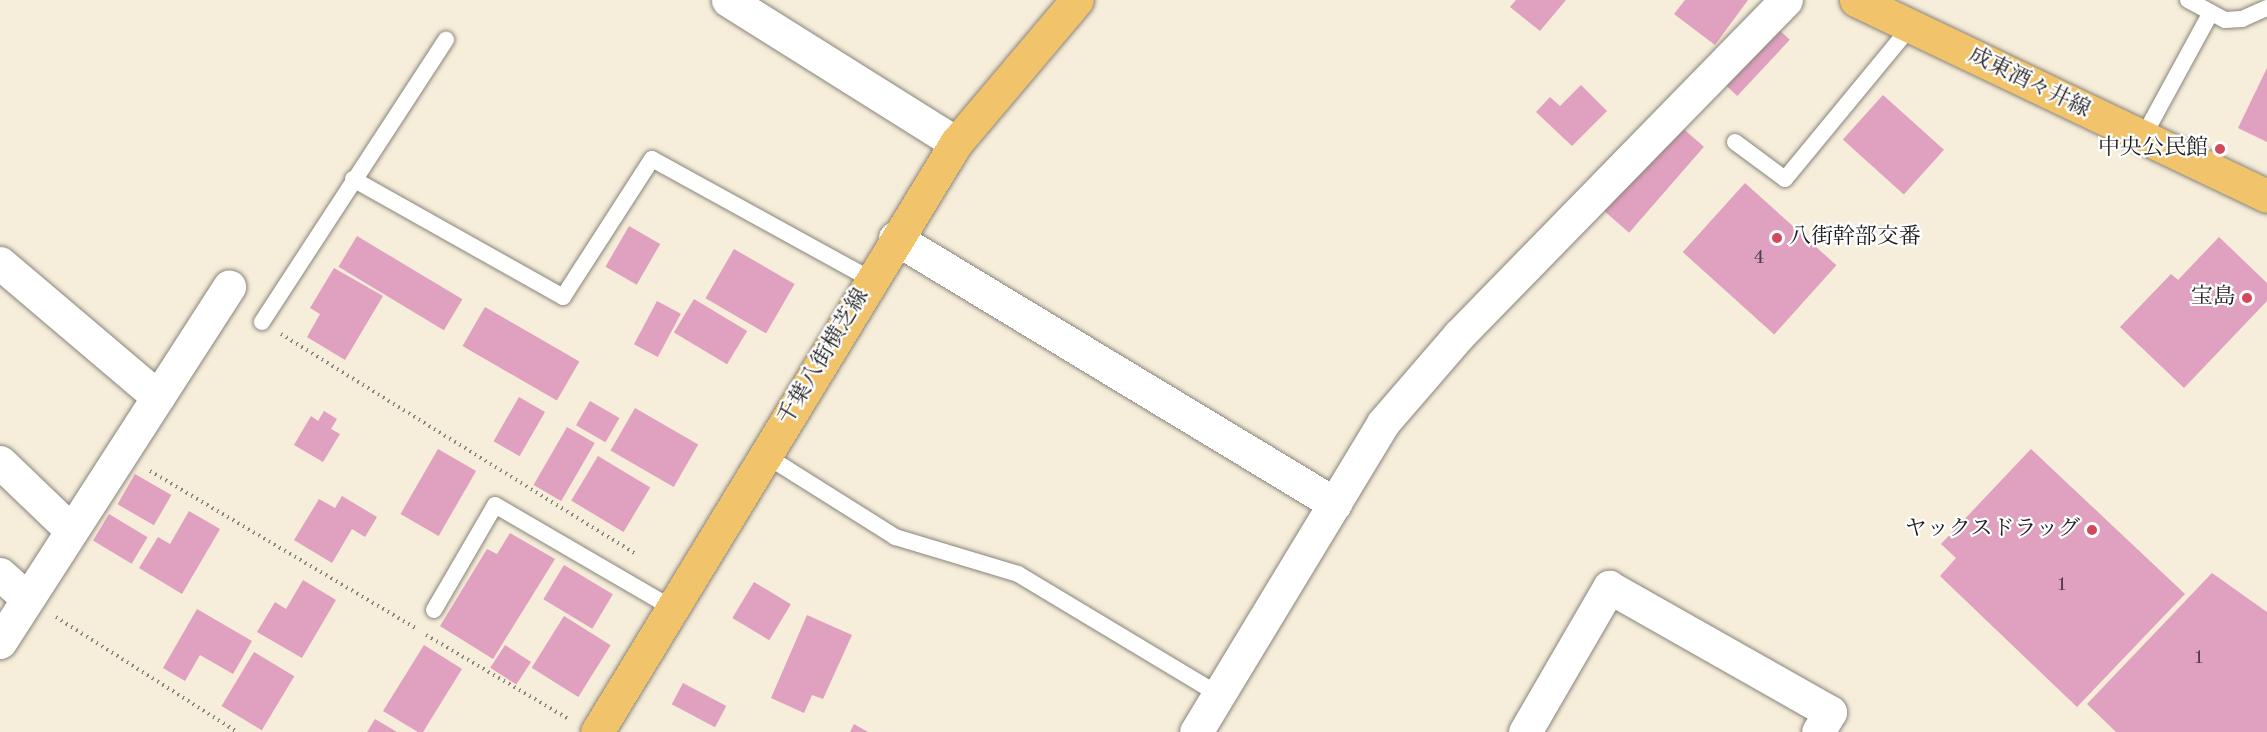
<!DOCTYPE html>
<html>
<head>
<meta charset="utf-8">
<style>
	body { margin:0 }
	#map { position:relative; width:2267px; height:732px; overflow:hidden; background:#f6edda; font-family:"Old Standard TT","Noto Serif JP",serif }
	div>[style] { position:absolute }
	.building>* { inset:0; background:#e0a0bf; transform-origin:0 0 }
	.path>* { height:4px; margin-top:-2px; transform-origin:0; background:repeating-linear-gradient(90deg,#89847b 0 1.5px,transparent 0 6px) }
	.roads { filter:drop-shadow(0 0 2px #89847b) drop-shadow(0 0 2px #89847b) }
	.service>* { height:16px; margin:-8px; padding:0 8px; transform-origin:8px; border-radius:8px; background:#fff }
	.minor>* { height:33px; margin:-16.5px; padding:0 16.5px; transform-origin:16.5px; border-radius:16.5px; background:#fff }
	.primary>* { height:33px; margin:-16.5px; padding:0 16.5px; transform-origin:16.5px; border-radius:16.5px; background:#f1c36a }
	.dots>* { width:16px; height:16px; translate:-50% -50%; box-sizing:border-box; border:3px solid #fff; border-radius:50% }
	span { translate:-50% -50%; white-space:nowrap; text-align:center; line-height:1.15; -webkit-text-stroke:4.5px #fff; paint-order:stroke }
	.number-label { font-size:20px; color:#4d3d45 }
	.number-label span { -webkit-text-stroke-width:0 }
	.street-label { font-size:22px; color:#1c1c1c }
	.poi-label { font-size:22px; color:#1c1c1c }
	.right { translate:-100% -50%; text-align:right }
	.left { translate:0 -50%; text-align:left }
</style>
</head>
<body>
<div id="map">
	<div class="building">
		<i style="clip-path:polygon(1516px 0,1566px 0,1540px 31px,1510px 7px)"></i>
		<i style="clip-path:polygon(1685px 0,1748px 0,1715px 45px,1674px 14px)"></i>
		<i style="left:1773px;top:24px;width:23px;height:77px;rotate:43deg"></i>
		<i style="clip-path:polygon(2267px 68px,2267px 142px,2238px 128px)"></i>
		<i style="clip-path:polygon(1581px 85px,1607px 111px,1572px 146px,1536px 112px,1550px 97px,1560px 106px)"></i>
		<i style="left:1883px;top:95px;width:82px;height:60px;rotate:42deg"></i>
		<i style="left:1679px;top:125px;width:33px;height:114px;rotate:41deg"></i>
		<i style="left:1745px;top:183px;width:123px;height:93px;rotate:42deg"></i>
		<i style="left:629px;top:226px;width:36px;height:47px;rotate:30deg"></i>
		<i style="left:357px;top:236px;width:123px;height:36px;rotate:31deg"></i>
		<i style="clip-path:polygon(2219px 237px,2267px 283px,2267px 301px,2184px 388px,2120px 327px,2171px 274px,2178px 280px)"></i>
		<i style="left:734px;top:249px;width:70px;height:57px;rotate:30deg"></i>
		<i style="clip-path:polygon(334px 268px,383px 296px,345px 360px,307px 337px,320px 314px,310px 308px)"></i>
		<i style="left:694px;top:299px;width:62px;height:39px;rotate:31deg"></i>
		<i style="left:657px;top:301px;width:27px;height:49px;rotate:28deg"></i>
		<i style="left:485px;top:307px;width:109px;height:45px;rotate:30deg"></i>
		<i style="left:519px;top:397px;width:30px;height:51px;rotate:30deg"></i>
		<i style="left:590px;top:401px;width:34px;height:28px;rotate:30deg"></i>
		<i style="left:635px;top:408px;width:73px;height:49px;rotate:30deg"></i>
		<i style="clip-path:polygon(324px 411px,337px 419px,331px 429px,340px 434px,323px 462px,294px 445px,311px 416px,318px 421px)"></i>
		<i style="left:567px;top:427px;width:32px;height:67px;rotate:30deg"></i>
		<i style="left:438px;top:449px;width:44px;height:75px;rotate:30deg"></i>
		<i style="clip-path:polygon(2031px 449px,2185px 594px,2077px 707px,1940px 576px,1956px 558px,1941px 544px)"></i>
		<i style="left:598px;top:456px;width:61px;height:52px;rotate:31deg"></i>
		<i style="left:135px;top:474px;width:42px;height:35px;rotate:30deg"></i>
		<i style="clip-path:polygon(342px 496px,377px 517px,365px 537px,352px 529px,332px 563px,294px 540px,319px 499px,335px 508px)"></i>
		<i style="clip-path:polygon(189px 511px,220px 529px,182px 594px,139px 568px,158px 537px,170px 544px)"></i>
		<i style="left:109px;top:514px;width:45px;height:31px;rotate:31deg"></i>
		<i style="clip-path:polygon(510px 533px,555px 559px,493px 659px,440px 626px,487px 549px,497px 554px)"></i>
		<i style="left:564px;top:565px;width:57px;height:40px;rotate:31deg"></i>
		<i style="clip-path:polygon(2212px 573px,2267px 612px,2267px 732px,2116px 732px,2087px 704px)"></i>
		<i style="clip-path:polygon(303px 580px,336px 600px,302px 658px,257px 632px,275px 602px,286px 609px)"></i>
		<i style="left:754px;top:582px;width:43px;height:42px;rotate:31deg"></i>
		<i style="clip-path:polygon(197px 609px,252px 641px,233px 674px,200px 655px,185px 681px,163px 668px)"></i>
		<i style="clip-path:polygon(807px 615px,852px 635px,823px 699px,812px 695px,804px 713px,771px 698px)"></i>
		<i style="left:564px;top:616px;width:55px;height:61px;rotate:32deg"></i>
		<i style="clip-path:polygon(424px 645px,462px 669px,423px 732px,418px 732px,383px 711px)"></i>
		<i style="left:505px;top:645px;width:31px;height:27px;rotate:33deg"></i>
		<i style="left:254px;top:652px;width:47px;height:63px;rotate:31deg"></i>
		<i style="left:683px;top:683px;width:49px;height:24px;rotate:28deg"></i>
		<i style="clip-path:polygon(375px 719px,397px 732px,367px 732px)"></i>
		<i style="clip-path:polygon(854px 724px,868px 732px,850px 732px)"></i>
	</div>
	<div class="path">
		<i style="left:281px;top:334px;width:419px;rotate:31.8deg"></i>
		<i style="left:150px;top:471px;width:308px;rotate:30.6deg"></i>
		<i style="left:56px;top:617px;width:214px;rotate:32.4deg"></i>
		<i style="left:426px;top:635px;width:164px;rotate:30.5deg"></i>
	</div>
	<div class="roads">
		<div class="service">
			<i style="left:2188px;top:0;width:42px;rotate:28.4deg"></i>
			<i style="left:2225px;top:20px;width:17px;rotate:-3deg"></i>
			<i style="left:2242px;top:19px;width:27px;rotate:-24deg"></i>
			<i style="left:2143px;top:137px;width:138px;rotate:-61.4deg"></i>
			<i style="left:1735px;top:142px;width:62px;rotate:36.5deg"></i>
			<i style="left:1785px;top:179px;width:198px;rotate:-50.5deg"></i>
			<i style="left:353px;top:179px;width:241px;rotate:29.3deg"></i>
			<i style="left:563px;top:297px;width:164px;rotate:-57.2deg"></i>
			<i style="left:652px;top:159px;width:249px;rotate:28.8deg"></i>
			<i style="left:262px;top:322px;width:337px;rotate:-56.9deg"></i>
			<i style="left:765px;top:455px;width:154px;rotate:32.2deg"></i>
			<i style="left:895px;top:537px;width:128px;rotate:16.7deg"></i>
			<i style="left:1018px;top:574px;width:235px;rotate:31deg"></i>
			<i style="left:434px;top:610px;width:121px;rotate:-59.8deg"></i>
			<i style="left:495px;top:505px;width:205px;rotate:30.2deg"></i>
		</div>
		<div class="minor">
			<i style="left:728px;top:0;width:269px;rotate:32.1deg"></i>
			<i style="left:895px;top:238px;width:514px;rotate:31.15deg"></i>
			<i style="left:0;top:263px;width:207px;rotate:40.3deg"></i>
			<i style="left:0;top:462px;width:98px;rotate:43.8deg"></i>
			<i style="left:0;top:574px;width:36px;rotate:42deg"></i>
			<i style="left:0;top:642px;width:423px;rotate:-57.2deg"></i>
			<i style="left:1196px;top:732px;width:361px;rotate:-58.8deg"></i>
			<i style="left:1383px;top:423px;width:116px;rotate:-49.2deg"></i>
			<i style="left:1459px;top:335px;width:468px;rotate:-45.7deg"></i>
			<i style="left:1525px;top:732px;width:168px;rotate:-59.9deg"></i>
			<i style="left:1609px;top:587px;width:254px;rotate:29.5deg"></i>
			<i style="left:1830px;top:712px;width:23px;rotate:121deg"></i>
		</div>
		<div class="primary">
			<i style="left:1856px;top:0;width:455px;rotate:25.5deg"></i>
			<i style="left:597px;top:732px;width:690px;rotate:-58.64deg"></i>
			<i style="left:956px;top:143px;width:187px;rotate:-49.8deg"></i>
		</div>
	</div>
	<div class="dots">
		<i style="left:2220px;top:149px;background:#d1495b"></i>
		<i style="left:1777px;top:238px;background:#d1495b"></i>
		<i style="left:2247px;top:298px;background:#d1495b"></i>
		<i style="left:2092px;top:530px;background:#d1495b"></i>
	</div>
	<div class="number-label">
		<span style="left:1759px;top:258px">4</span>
		<span style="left:2062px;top:585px">1</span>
		<span style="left:2199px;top:658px">1</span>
	</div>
	<div class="street-label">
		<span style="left:2029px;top:83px;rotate:26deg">成東酒々井線</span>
		<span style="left:824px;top:357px;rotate:-59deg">千葉八街横芝線</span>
	</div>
	<div class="poi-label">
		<span class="right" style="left:2208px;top:149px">中央公民館</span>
		<span class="left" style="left:1789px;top:238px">八街幹部交番</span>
		<span class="right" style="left:2235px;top:298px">宝島</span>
		<span class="right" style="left:2080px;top:530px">ヤックスドラッグ</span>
	</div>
</div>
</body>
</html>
